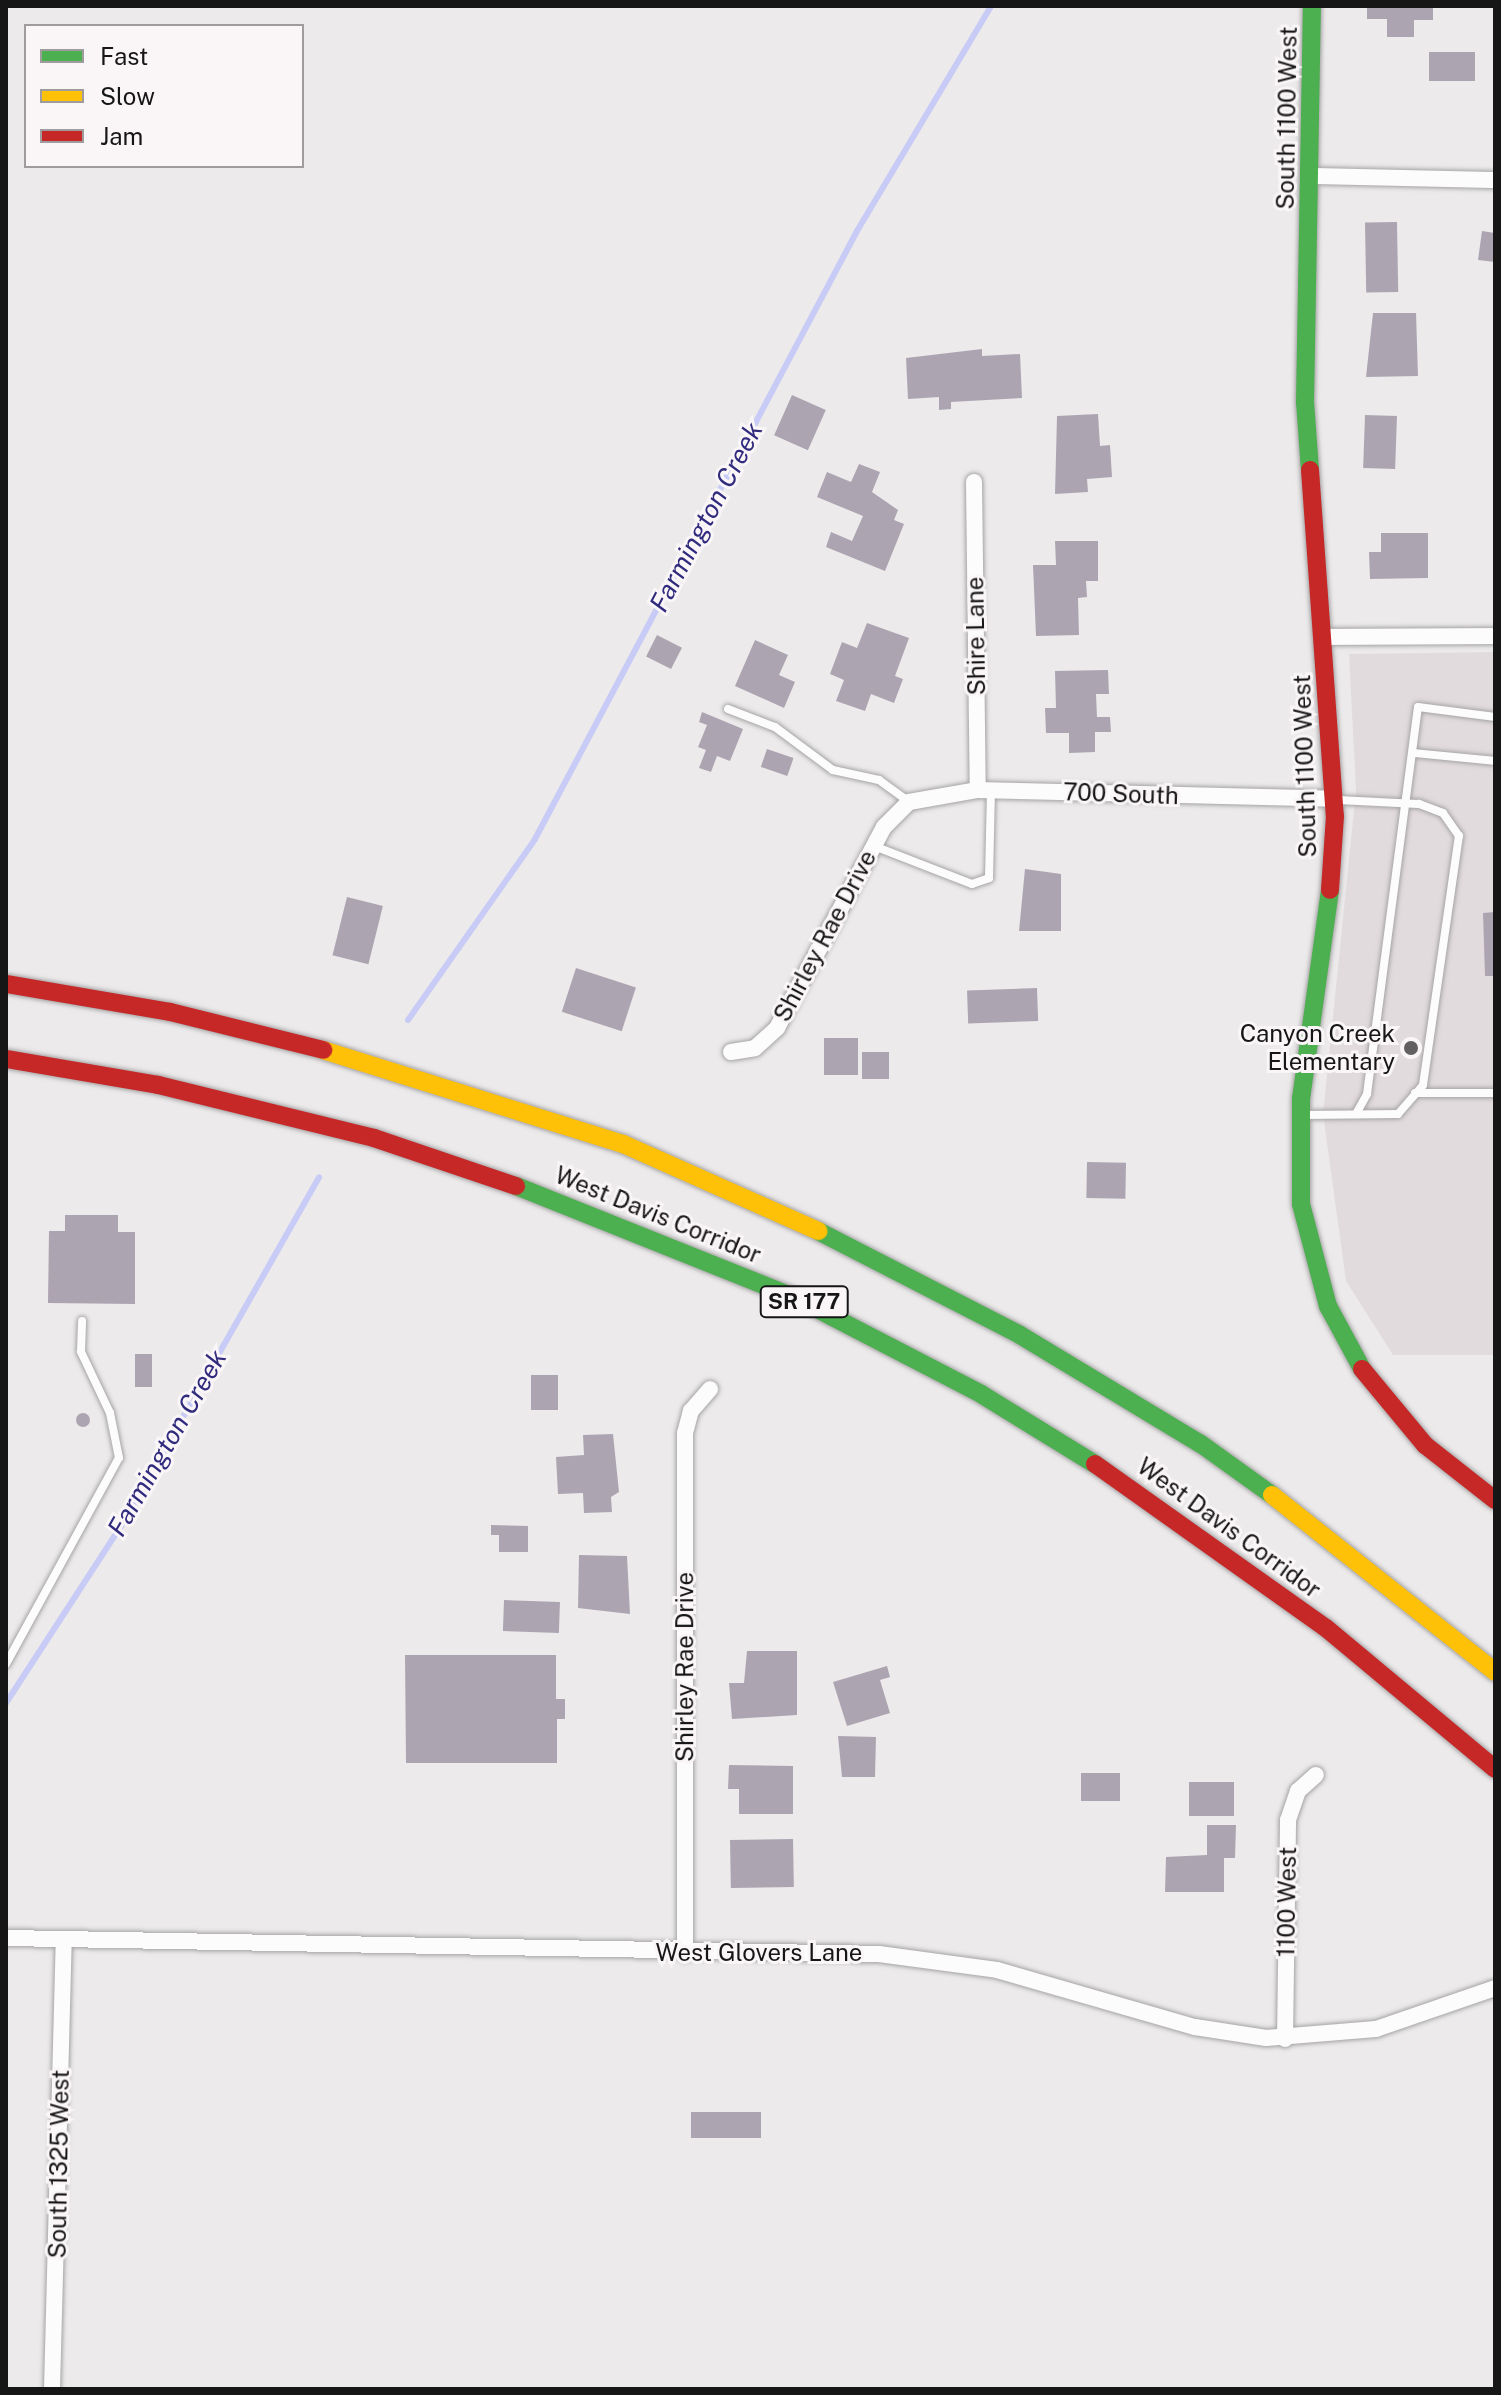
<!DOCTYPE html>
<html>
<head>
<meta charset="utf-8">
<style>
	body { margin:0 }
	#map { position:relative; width:1501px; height:2395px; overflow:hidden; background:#eceaeb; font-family:"Public Sans",sans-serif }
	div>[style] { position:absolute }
	.built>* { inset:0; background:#e2dbde }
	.stream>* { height:6px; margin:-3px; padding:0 3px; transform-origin:3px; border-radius:3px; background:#c7cbf5 }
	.building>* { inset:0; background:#ada4b1; transform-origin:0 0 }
	.round { border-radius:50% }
	.roads { filter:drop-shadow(0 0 2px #a6a4a5) drop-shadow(0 0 2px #a6a4a5) }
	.lane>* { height:8px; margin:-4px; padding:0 4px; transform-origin:4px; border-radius:4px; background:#fcfcfc }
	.street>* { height:16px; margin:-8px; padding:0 8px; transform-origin:8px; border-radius:8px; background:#fcfcfc }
	.fast>* { height:18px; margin:-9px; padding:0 9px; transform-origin:9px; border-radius:9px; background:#4caf50 }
	.slow>* { height:18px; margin:-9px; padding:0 9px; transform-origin:9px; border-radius:9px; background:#ffc107 }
	.jam>* { height:18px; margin:-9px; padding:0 9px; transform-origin:9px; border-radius:9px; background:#c62828 }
	.dots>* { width:22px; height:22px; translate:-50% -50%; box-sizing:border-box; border:4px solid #faf6f8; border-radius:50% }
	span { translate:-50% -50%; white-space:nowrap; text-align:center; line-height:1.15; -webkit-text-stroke:6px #faf6f8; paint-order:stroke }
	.shield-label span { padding:2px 6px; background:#faf6f8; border:2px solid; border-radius:6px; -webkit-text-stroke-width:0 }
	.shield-label { font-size:22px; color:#171617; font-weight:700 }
	.street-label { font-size:24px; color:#171617 }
	.poi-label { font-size:24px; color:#171617 }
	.right { translate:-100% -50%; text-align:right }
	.water-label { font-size:26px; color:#302b7d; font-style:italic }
	.frame { position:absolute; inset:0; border:8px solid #171617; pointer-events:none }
	.legend { position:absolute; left:24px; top:24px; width:280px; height:144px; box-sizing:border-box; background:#faf6f8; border:2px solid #9f9c9e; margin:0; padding:10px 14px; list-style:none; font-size:24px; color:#171617 }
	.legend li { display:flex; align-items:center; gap:16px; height:40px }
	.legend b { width:40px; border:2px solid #9f9c9e }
</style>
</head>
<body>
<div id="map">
	<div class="built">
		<i style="clip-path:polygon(1495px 652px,1495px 1355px,1393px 1355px,1346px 1281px,1323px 1114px,1356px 791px,1349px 654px)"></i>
	</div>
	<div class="stream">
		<i style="left:408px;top:1020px;width:221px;rotate:-54.9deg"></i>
		<i style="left:535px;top:839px;width:688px;rotate:-62.09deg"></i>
		<i style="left:857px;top:231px;width:262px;rotate:-59.2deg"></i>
		<i style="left:6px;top:1703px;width:211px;rotate:-57deg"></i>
		<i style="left:121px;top:1526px;width:401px;rotate:-60.4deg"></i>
	</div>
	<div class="building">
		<i style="clip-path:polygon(1367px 6px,1433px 6px,1433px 20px,1414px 20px,1414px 37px,1387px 37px,1387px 19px,1367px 19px)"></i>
		<i style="left:1429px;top:52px;width:46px;height:29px"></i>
		<i style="left:1397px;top:222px;width:70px;height:32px;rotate:89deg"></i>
		<i style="clip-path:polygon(1482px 231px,1495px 233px,1495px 262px,1478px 260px)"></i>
		<i style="clip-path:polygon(1373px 313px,1416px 313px,1418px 376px,1366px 377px)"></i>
		<i style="clip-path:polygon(982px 349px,982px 356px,1020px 354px,1022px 398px,951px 402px,951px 409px,939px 410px,939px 397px,908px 399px,906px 358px)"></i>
		<i style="left:792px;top:395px;width:37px;height:44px;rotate:24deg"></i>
		<i style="clip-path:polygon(1098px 414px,1100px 446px,1110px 445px,1112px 477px,1087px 479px,1088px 492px,1055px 494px,1057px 416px)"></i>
		<i style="left:1365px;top:415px;width:32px;height:53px;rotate:2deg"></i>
		<i style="clip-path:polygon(859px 464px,880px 472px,872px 492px,898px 510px,894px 520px,904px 524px,885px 571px,826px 547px,831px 532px,852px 541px,863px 516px,817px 497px,827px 472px,851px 482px)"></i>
		<i style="clip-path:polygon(1381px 533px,1428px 533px,1428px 578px,1370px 579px,1369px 552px,1381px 552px)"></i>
		<i style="clip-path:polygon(1055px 541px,1098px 541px,1098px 581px,1086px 581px,1087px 597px,1078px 598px,1079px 635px,1036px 636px,1033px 565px,1056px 565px)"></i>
		<i style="clip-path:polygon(867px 623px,909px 638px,895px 676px,903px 679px,894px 703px,871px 694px,865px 711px,836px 701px,844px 680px,830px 674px,842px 642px,857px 648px)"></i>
		<i style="left:657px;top:635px;width:28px;height:24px;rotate:27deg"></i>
		<i style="clip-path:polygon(755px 640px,788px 655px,779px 675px,795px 682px,784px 708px,735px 686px)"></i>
		<i style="clip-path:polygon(1108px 670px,1109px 694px,1096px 694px,1097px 717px,1110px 717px,1111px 732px,1095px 732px,1095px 752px,1069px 753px,1069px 733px,1046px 733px,1045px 708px,1056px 708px,1055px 671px)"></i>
		<i style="clip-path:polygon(702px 712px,743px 729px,730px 761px,717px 756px,711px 772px,699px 768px,706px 750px,698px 747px,707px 725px,699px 722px)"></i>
		<i style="left:767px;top:749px;width:28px;height:19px;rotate:19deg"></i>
		<i style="clip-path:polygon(1025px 869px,1061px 874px,1061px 931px,1019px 931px)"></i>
		<i style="left:347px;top:897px;width:37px;height:60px;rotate:14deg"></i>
		<i style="clip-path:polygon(1495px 912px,1495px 1010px,1493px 976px,1485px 976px,1483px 913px)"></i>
		<i style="left:576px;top:968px;width:63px;height:46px;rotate:18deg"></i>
		<i style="left:1037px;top:988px;width:33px;height:70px;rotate:88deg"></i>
		<i style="left:824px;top:1038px;width:34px;height:37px"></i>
		<i style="left:862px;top:1052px;width:27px;height:27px"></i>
		<i style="left:1087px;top:1162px;width:39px;height:36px;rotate:1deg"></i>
		<i style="clip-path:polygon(65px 1215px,118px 1215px,118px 1232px,135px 1232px,135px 1304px,48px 1303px,49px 1231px,65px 1231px)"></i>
		<i style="left:135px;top:1354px;width:17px;height:33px"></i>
		<i style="left:531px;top:1375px;width:27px;height:35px"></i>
		<i class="round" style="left:76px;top:1413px;width:14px;height:14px"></i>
		<i style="clip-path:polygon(613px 1434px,619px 1492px,611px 1497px,612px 1512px,584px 1513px,583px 1493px,558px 1494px,556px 1457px,584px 1455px,583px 1435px)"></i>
		<i style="clip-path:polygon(491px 1525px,528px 1526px,528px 1552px,499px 1552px,499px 1535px,491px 1535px)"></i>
		<i style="clip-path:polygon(579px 1555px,627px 1556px,630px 1614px,578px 1608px)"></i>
		<i style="left:504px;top:1600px;width:56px;height:31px;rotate:2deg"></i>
		<i style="clip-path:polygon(747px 1651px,797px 1651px,797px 1715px,732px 1719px,729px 1683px,744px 1683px)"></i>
		<i style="clip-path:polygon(405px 1655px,556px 1655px,556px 1699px,565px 1699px,565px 1719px,557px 1719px,557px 1763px,406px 1763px)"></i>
		<i style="clip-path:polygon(887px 1666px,890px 1677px,880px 1680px,890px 1713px,847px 1726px,833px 1682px)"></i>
		<i style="clip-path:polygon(838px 1736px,876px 1737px,875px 1777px,842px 1777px)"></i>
		<i style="clip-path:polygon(729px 1765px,793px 1766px,793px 1814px,739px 1814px,739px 1789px,728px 1789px)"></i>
		<i style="left:1081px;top:1773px;width:39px;height:28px"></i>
		<i style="left:1189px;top:1782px;width:45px;height:34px"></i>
		<i style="clip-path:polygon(1207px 1825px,1236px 1825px,1235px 1858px,1224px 1858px,1224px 1892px,1165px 1892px,1166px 1857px,1207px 1855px)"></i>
		<i style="left:793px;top:1839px;width:48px;height:63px;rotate:89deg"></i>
		<i style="left:691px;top:2112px;width:70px;height:26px"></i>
	</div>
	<div class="roads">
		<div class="lane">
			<i style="left:728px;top:709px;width:50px;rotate:21deg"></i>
			<i style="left:775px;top:727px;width:72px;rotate:36.6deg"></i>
			<i style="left:833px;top:770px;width:47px;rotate:12.3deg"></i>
			<i style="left:879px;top:780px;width:37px;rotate:36deg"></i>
			<i style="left:1414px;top:753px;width:81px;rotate:5.6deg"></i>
			<i style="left:874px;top:846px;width:105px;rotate:21.2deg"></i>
			<i style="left:972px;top:884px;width:18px;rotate:-19deg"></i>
			<i style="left:989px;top:878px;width:88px;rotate:-88.7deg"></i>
			<i style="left:1415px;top:1093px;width:80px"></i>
			<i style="left:1356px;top:1114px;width:23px;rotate:-61deg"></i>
			<i style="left:1367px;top:1094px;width:390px;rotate:-82.5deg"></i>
			<i style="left:1418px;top:707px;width:78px;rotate:7.4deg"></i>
			<i style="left:1304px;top:1115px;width:94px;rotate:-0.6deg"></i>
			<i style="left:1398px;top:1114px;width:38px;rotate:-49deg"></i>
			<i style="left:1423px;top:1085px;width:252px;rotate:-81.8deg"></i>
			<i style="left:1459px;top:836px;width:28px;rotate:-125deg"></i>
			<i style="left:1443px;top:813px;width:26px;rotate:-159deg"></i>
			<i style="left:1419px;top:804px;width:82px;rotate:-177.2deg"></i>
			<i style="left:6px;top:1664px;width:235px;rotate:-61.3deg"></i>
			<i style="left:119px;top:1458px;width:46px;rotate:-101.3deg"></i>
			<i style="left:110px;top:1413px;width:68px;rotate:-115.4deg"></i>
			<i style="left:81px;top:1352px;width:31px;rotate:-88deg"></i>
		</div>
		<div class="street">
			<i style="left:1312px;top:176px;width:183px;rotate:1.3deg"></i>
			<i style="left:974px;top:482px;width:308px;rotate:89.3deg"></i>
			<i style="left:1323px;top:637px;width:172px;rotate:-0.3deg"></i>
			<i style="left:731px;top:1052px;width:24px;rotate:-9deg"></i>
			<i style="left:755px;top:1048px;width:30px;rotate:-42deg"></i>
			<i style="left:777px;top:1028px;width:228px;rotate:-62deg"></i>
			<i style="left:884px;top:827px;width:35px;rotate:-45deg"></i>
			<i style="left:909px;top:802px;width:70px;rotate:-9.9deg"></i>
			<i style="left:978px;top:790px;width:357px;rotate:1.4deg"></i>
			<i style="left:6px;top:1938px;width:873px;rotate:1.05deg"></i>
			<i style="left:879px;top:1954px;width:119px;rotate:7.7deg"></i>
			<i style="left:997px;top:1970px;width:206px;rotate:16.1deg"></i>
			<i style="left:1195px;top:2027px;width:72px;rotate:8.8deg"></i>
			<i style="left:1266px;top:2038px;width:110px;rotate:-4.7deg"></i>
			<i style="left:1376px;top:2029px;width:126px;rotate:-19deg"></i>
			<i style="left:685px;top:1953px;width:520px;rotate:-90deg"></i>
			<i style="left:685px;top:1433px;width:23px;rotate:-75deg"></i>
			<i style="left:691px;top:1411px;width:29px;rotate:-49deg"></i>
			<i style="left:1285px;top:2039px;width:219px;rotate:-89.2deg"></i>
			<i style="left:1288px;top:1820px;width:31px;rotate:-71deg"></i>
			<i style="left:1298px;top:1791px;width:24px;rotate:-42deg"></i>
			<i style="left:52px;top:2389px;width:450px;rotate:-88.5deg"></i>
		</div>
		<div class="fast">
			<i style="left:1310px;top:470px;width:68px;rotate:-94.2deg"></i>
			<i style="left:1305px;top:402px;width:396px;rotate:-89deg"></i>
			<i style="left:1330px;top:890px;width:210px;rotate:97.9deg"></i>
			<i style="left:1301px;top:1098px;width:106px;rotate:90deg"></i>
			<i style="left:1301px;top:1204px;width:106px;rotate:75.2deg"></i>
			<i style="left:1328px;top:1306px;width:72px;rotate:61.6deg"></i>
			<i style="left:516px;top:1186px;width:299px;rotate:21.8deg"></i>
			<i style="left:794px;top:1297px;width:211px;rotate:27.4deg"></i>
			<i style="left:981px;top:1394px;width:134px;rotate:31.6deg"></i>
			<i style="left:818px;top:1231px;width:227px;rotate:27.2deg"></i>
			<i style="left:1020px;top:1335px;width:211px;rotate:31.1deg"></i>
			<i style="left:1201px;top:1444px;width:87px;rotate:35.7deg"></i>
		</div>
		<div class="slow">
			<i style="left:323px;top:1050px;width:314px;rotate:17.4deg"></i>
			<i style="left:623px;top:1144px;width:214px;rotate:24deg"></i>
			<i style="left:1272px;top:1495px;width:285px;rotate:38.4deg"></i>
		</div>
		<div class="jam">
			<i style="left:1310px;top:470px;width:347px;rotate:85.9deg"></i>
			<i style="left:1335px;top:816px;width:74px;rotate:93.9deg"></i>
			<i style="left:6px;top:984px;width:166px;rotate:9.7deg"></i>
			<i style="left:170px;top:1012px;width:158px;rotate:13.9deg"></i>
			<i style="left:6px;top:1059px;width:154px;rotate:9.7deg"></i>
			<i style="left:158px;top:1085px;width:222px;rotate:13.8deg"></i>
			<i style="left:374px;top:1138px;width:150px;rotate:18.7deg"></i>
			<i style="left:1362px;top:1369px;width:99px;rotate:50.3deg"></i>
			<i style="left:1425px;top:1445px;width:89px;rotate:38.2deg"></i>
			<i style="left:1095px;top:1464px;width:283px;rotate:35.4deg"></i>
			<i style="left:1326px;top:1628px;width:220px;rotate:39.8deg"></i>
		</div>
	</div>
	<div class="dots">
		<i style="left:1411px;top:1048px;background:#626061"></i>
	</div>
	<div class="shield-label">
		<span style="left:804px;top:1302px">SR 177</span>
	</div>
	<div class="street-label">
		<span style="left:1287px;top:118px;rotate:-89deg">South 1100 West</span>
		<span style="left:976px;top:636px;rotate:-91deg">Shire Lane</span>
		<span style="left:1305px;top:766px;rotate:-92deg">South 1100 West</span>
		<span style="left:1121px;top:794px;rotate:2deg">700 South</span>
		<span style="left:825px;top:936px;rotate:-62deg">Shirley Rae Drive</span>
		<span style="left:658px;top:1215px;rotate:22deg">West Davis Corridor</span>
		<span style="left:1229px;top:1528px;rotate:36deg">West Davis Corridor</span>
		<span style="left:685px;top:1667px;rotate:-90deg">Shirley Rae Drive</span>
		<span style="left:1287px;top:1902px;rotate:-89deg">1100 West</span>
		<span style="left:759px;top:1953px">West Glovers Lane</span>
		<span style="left:59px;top:2164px;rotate:-89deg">South 1325 West</span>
	</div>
	<div class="poi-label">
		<span class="right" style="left:1395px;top:1048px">Canyon Creek<br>Elementary</span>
	</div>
	<div class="water-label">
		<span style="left:706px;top:517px;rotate:-62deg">Farmington Creek</span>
		<span style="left:167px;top:1443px;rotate:-60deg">Farmington Creek</span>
	</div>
	<div class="frame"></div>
	<ul class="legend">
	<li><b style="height:10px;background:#4caf50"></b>Fast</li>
	<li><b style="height:10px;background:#ffc107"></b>Slow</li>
	<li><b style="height:10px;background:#c62828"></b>Jam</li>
	</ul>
</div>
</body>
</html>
